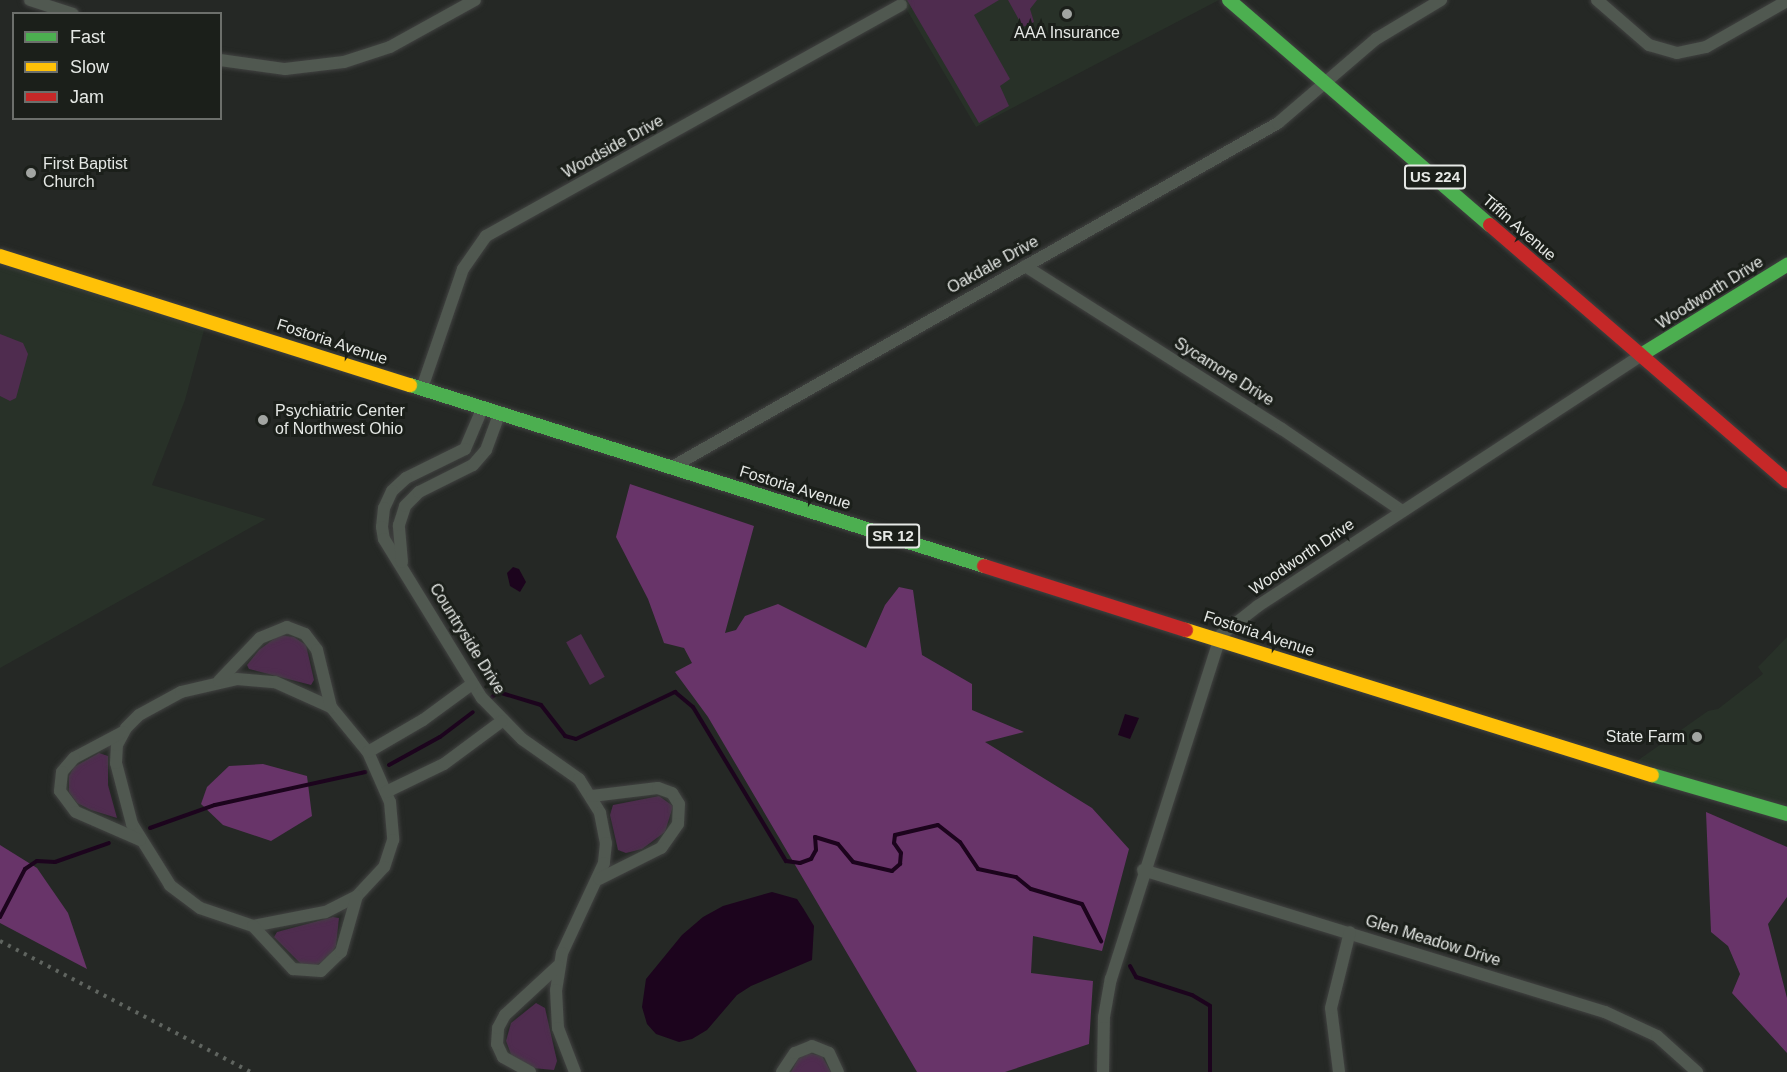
<!DOCTYPE html>
<html>
<head>
<meta charset="utf-8">
<style>
	body { margin:0 }
	#map { position:relative; width:1787px; height:1072px; overflow:hidden; background:#252825; font-family:Arial,sans-serif }
	div>[style] { position:absolute }
	.built>* { inset:0; background:#283128 }
	.green>* { inset:0; background:#4f2c4f; transform-origin:0 0 }
	.forest>* { inset:0; background:#683469 }
	.water>* { inset:0; background:#1c041d }
	.stream>* { height:4px; margin:-2px; padding:0 2px; transform-origin:2px; border-radius:2px; background:#1c041d }
	.roads { filter:drop-shadow(0 0 2px #414241) drop-shadow(0 0 2px #414241) }
	.street>* { height:12px; margin:-6px; padding:0 6px; transform-origin:6px; border-radius:6px; background:#505850 }
	.fast>* { height:14px; margin:-7px; padding:0 7px; transform-origin:7px; border-radius:7px; background:#4caf50 }
	.slow>* { height:14px; margin:-7px; padding:0 7px; transform-origin:7px; border-radius:7px; background:#ffc107 }
	.jam>* { height:14px; margin:-7px; padding:0 7px; transform-origin:7px; border-radius:7px; background:#c62828 }
	.rail>* { height:4px; margin-top:-2px; transform-origin:0; background:repeating-linear-gradient(90deg,#606560 0 3px,transparent 0 9px) }
	.dots>* { width:16px; height:16px; translate:-50% -50%; box-sizing:border-box; border:3px solid #1b1f1a; border-radius:50% }
	span { translate:-50% -50%; white-space:nowrap; text-align:center; line-height:1.15; -webkit-text-stroke:6px #1b1f1a; paint-order:stroke }
	.shield-label span { padding:2px 4px; background:#1b1f1a; border:2px solid; border-radius:4px; -webkit-text-stroke-width:0 }
	.shield-label { font-size:15px; color:#e5e8e5; font-weight:700 }
	.poi-label { font-size:16px; color:#e5e8e5 }
	.left { translate:0 -50%; text-align:left }
	.right { translate:-100% -50%; text-align:right }
	.street-label { font-size:16px; color:#e5e8e5 }
	.legend { position:absolute; left:12px; top:12px; width:210px; height:108px; box-sizing:border-box; background:#1b1f1a; border:2px solid #6c6f6b; margin:0; padding:8px 10px; list-style:none; font-size:18px; color:#e5e8e5 }
	.legend li { display:flex; align-items:center; gap:12px; height:30px }
	.legend b { width:30px; border:2px solid #6c6f6b }
</style>
</head>
<body>
<div id="map">
	<div class="built">
		<i style="clip-path:polygon(901px 0,1219px 0,976px 127px)"></i>
		<i style="clip-path:polygon(0 254px,207px 319px,185px 400px,152px 485px,266px 519px,0 668px)"></i>
		<i style="clip-path:polygon(1787px 637px,1787px 813px,1627px 768px,1708px 711px,1718px 709px,1763px 674px,1758px 667px)"></i>
	</div>
	<div class="green">
		<i style="clip-path:polygon(907px 0,999px 0,974px 15px,1010px 79px,1000px 86px,1009px 106px,979px 123px)"></i>
		<i style="clip-path:polygon(1008px 0,1037px 0,1030px 9px,1034px 22px,1023px 27px)"></i>
		<i style="clip-path:polygon(0 334px,23px 343px,28px 354px,16px 398px,10px 401px,0 396px)"></i>
		<i style="left:581px;top:634px;width:49px;height:17px;rotate:61deg"></i>
		<i style="clip-path:polygon(279px 635px,294px 637px,306px 645px,314px 680px,311px 685px,249px 669px,247px 665px,259px 650px)"></i>
		<i style="clip-path:polygon(99px 753px,108px 756px,108px 785px,117px 818px,91px 810px,77px 803px,69px 792px,69px 776px,74px 767px)"></i>
		<i style="clip-path:polygon(659px 796px,673px 806px,665px 832px,642px 849px,626px 853px,618px 850px,610px 815px,613px 805px)"></i>
		<i style="clip-path:polygon(333px 917px,339px 918px,336px 946px,328px 959px,316px 965px,302px 965px,274px 937px,277px 932px)"></i>
		<i style="clip-path:polygon(536px 1003px,545px 1008px,557px 1061px,554px 1070px,532px 1068px,512px 1057px,506px 1041px,511px 1023px)"></i>
		<i style="clip-path:polygon(808px 1053px,822px 1056px,831px 1072px,791px 1072px,798px 1059px)"></i>
	</div>
	<div class="forest">
		<i style="clip-path:polygon(630px 484px,754px 526px,725px 633px,736px 630px,745px 616px,778px 604px,866px 648px,885px 605px,899px 587px,913px 590px,922px 655px,972px 684px,972px 710px,1024px 732px,985px 742px,1092px 808px,1129px 849px,1102px 951px,1033px 936px,1031px 973px,1093px 981px,1089px 1044px,1005px 1072px,917px 1072px,708px 717px,675px 672px,692px 663px,684px 648px,664px 643px,648px 599px,616px 537px)"></i>
		<i style="clip-path:polygon(263px 764px,307px 776px,312px 816px,271px 841px,223px 825px,201px 804px,207px 787px,229px 766px)"></i>
		<i style="clip-path:polygon(1706px 812px,1787px 847px,1787px 897px,1768px 924px,1787px 998px,1787px 1053px,1732px 993px,1740px 974px,1728px 946px,1711px 932px)"></i>
		<i style="clip-path:polygon(0 845px,37px 868px,68px 913px,87px 969px,0 923px)"></i>
	</div>
	<div class="water">
		<i style="clip-path:polygon(513px 567px,519px 569px,526px 582px,520px 592px,510px 586px,507px 573px)"></i>
		<i style="clip-path:polygon(1125px 714px,1139px 718px,1130px 739px,1118px 735px)"></i>
		<i style="clip-path:polygon(772px 892px,797px 899px,803px 908px,814px 926px,812px 960px,751px 986px,737px 995px,707px 1030px,692px 1039px,679px 1042px,656px 1034px,647px 1024px,642px 1007px,646px 979px,682px 935px,703px 917px,723px 906px)"></i>
	</div>
	<div class="stream">
		<i style="left:492px;top:697px;width:8px;rotate:-40deg"></i>
		<i style="left:498px;top:692px;width:45px;rotate:16.8deg"></i>
		<i style="left:541px;top:705px;width:39px;rotate:52deg"></i>
		<i style="left:565px;top:736px;width:11px;rotate:15deg"></i>
		<i style="left:576px;top:739px;width:110px;rotate:-25.4deg"></i>
		<i style="left:675px;top:692px;width:23px;rotate:40deg"></i>
		<i style="left:693px;top:707px;width:180px;rotate:58.9deg"></i>
		<i style="left:786px;top:861px;width:14px;rotate:8deg"></i>
		<i style="left:800px;top:863px;width:12px;rotate:-20deg"></i>
		<i style="left:811px;top:859px;width:10px;rotate:-61deg"></i>
		<i style="left:816px;top:850px;width:13px;rotate:-94deg"></i>
		<i style="left:815px;top:837px;width:24px;rotate:17deg"></i>
		<i style="left:838px;top:844px;width:23px;rotate:50deg"></i>
		<i style="left:853px;top:862px;width:40px;rotate:13deg"></i>
		<i style="left:892px;top:871px;width:11px;rotate:-41deg"></i>
		<i style="left:900px;top:864px;width:11px;rotate:-85deg"></i>
		<i style="left:901px;top:853px;width:12px;rotate:-125deg"></i>
		<i style="left:894px;top:843px;width:8px;rotate:-83deg"></i>
		<i style="left:895px;top:835px;width:44px;rotate:-13.1deg"></i>
		<i style="left:938px;top:825px;width:28px;rotate:38deg"></i>
		<i style="left:960px;top:842px;width:32px;rotate:56deg"></i>
		<i style="left:978px;top:869px;width:39px;rotate:12deg"></i>
		<i style="left:1016px;top:877px;width:19px;rotate:39deg"></i>
		<i style="left:1031px;top:889px;width:53px;rotate:16.4deg"></i>
		<i style="left:1082px;top:904px;width:42px;rotate:62.8deg"></i>
		<i style="left:389px;top:765px;width:58px;rotate:-28.8deg"></i>
		<i style="left:440px;top:737px;width:41px;rotate:-37.1deg"></i>
		<i style="left:150px;top:828px;width:69px;rotate:-19.5deg"></i>
		<i style="left:215px;top:805px;width:154px;rotate:-12.4deg"></i>
		<i style="left:0;top:917px;width:54px;rotate:-62.5deg"></i>
		<i style="left:25px;top:869px;width:14px;rotate:-34deg"></i>
		<i style="left:37px;top:861px;width:18px;rotate:3deg"></i>
		<i style="left:55px;top:862px;width:57px;rotate:-19.4deg"></i>
		<i style="left:1130px;top:966px;width:13px;rotate:61deg"></i>
		<i style="left:1136px;top:977px;width:59px;rotate:17.8deg"></i>
		<i style="left:1192px;top:995px;width:21px;rotate:31deg"></i>
		<i style="left:1210px;top:1006px;width:66px;rotate:90deg"></i>
	</div>
	<div class="roads">
		<div class="street">
			<i style="left:30px;top:0;width:45px;rotate:18deg"></i>
			<i style="left:1597px;top:0;width:69px;rotate:40.9deg"></i>
			<i style="left:1649px;top:45px;width:29px;rotate:16deg"></i>
			<i style="left:1677px;top:53px;width:30px;rotate:-12deg"></i>
			<i style="left:1706px;top:47px;width:93px;rotate:-29.6deg"></i>
			<i style="left:220px;top:60px;width:66px;rotate:7.9deg"></i>
			<i style="left:285px;top:69px;width:59px;rotate:-6.8deg"></i>
			<i style="left:344px;top:62px;width:48px;rotate:-18.1deg"></i>
			<i style="left:390px;top:47px;width:97px;rotate:-28.9deg"></i>
			<i style="left:1025px;top:266px;width:304px;rotate:32.4deg"></i>
			<i style="left:1282px;top:429px;width:145px;rotate:34.3deg"></i>
			<i style="left:422px;top:388px;width:126px;rotate:-71deg"></i>
			<i style="left:463px;top:269px;width:40px;rotate:-55.1deg"></i>
			<i style="left:486px;top:236px;width:475px;rotate:-29.1deg"></i>
			<i style="left:483px;top:407px;width:46px;rotate:113.2deg"></i>
			<i style="left:465px;top:449px;width:66px;rotate:153.8deg"></i>
			<i style="left:406px;top:478px;width:19px;rotate:137deg"></i>
			<i style="left:392px;top:491px;width:19px;rotate:115deg"></i>
			<i style="left:384px;top:508px;width:19px;rotate:96deg"></i>
			<i style="left:382px;top:527px;width:12px;rotate:81deg"></i>
			<i style="left:384px;top:539px;width:187px;rotate:58.4deg"></i>
			<i style="left:482px;top:698px;width:57px;rotate:45.7deg"></i>
			<i style="left:522px;top:739px;width:70px;rotate:35.1deg"></i>
			<i style="left:579px;top:779px;width:40px;rotate:58deg"></i>
			<i style="left:600px;top:813px;width:31px;rotate:79deg"></i>
			<i style="left:606px;top:843px;width:20px;rotate:96deg"></i>
			<i style="left:604px;top:863px;width:99px;rotate:115deg"></i>
			<i style="left:562px;top:953px;width:37px;rotate:99deg"></i>
			<i style="left:556px;top:990px;width:38px;rotate:87deg"></i>
			<i style="left:558px;top:1028px;width:47px;rotate:68.9deg"></i>
			<i style="left:672px;top:467px;width:697px;rotate:-29.58deg"></i>
			<i style="left:1278px;top:123px;width:129px;rotate:-40.6deg"></i>
			<i style="left:1376px;top:39px;width:76px;rotate:-31deg"></i>
			<i style="left:402px;top:562px;width:37px;rotate:-95deg"></i>
			<i style="left:399px;top:525px;width:20px;rotate:-72deg"></i>
			<i style="left:405px;top:506px;width:20px;rotate:-45deg"></i>
			<i style="left:419px;top:492px;width:60px;rotate:-26.6deg"></i>
			<i style="left:473px;top:465px;width:20px;rotate:-49deg"></i>
			<i style="left:486px;top:450px;width:40px;rotate:-69.8deg"></i>
			<i style="left:237px;top:679px;width:38px;rotate:5deg"></i>
			<i style="left:275px;top:682px;width:61px;rotate:24.1deg"></i>
			<i style="left:331px;top:707px;width:58px;rotate:50.6deg"></i>
			<i style="left:368px;top:752px;width:55px;rotate:66.3deg"></i>
			<i style="left:390px;top:802px;width:38px;rotate:85deg"></i>
			<i style="left:393px;top:840px;width:28px;rotate:108deg"></i>
			<i style="left:384px;top:867px;width:40px;rotate:133deg"></i>
			<i style="left:357px;top:896px;width:36px;rotate:153deg"></i>
			<i style="left:325px;top:912px;width:73px;rotate:169deg"></i>
			<i style="left:253px;top:926px;width:56px;rotate:-161.2deg"></i>
			<i style="left:200px;top:908px;width:38px;rotate:-143deg"></i>
			<i style="left:170px;top:885px;width:72px;rotate:-121.9deg"></i>
			<i style="left:132px;top:824px;width:63px;rotate:-104.7deg"></i>
			<i style="left:116px;top:763px;width:18px;rotate:-87deg"></i>
			<i style="left:117px;top:745px;width:19px;rotate:-62deg"></i>
			<i style="left:126px;top:728px;width:18px;rotate:-45deg"></i>
			<i style="left:139px;top:715px;width:48px;rotate:-28.7deg"></i>
			<i style="left:181px;top:692px;width:57px;rotate:-13.1deg"></i>
			<i style="left:219px;top:681px;width:59px;rotate:-46.4deg"></i>
			<i style="left:260px;top:638px;width:29px;rotate:-22deg"></i>
			<i style="left:287px;top:627px;width:19px;rotate:21deg"></i>
			<i style="left:305px;top:634px;width:20px;rotate:53deg"></i>
			<i style="left:317px;top:650px;width:59px;rotate:76.2deg"></i>
			<i style="left:123px;top:732px;width:55px;rotate:152deg"></i>
			<i style="left:74px;top:758px;width:18px;rotate:131deg"></i>
			<i style="left:62px;top:772px;width:19px;rotate:96deg"></i>
			<i style="left:60px;top:791px;width:26px;rotate:53deg"></i>
			<i style="left:76px;top:812px;width:70px;rotate:23.6deg"></i>
			<i style="left:368px;top:752px;width:64px;rotate:-30.2deg"></i>
			<i style="left:423px;top:720px;width:61px;rotate:-36.3deg"></i>
			<i style="left:386px;top:792px;width:64px;rotate:-25.8deg"></i>
			<i style="left:444px;top:764px;width:72px;rotate:-36.6deg"></i>
			<i style="left:592px;top:796px;width:66px;rotate:-6.9deg"></i>
			<i style="left:658px;top:788px;width:15px;rotate:20deg"></i>
			<i style="left:672px;top:793px;width:13px;rotate:58deg"></i>
			<i style="left:679px;top:804px;width:20px;rotate:93deg"></i>
			<i style="left:678px;top:824px;width:29px;rotate:125deg"></i>
			<i style="left:661px;top:848px;width:69px;rotate:153.4deg"></i>
			<i style="left:1143px;top:870px;width:483px;rotate:17.1deg"></i>
			<i style="left:1605px;top:1012px;width:57px;rotate:24.8deg"></i>
			<i style="left:1657px;top:1036px;width:54px;rotate:42deg"></i>
			<i style="left:253px;top:926px;width:59px;rotate:47.1deg"></i>
			<i style="left:293px;top:969px;width:28px;rotate:4deg"></i>
			<i style="left:321px;top:971px;width:28px;rotate:-44deg"></i>
			<i style="left:341px;top:952px;width:58px;rotate:-74.1deg"></i>
			<i style="left:530px;top:1072px;width:31px;rotate:-151deg"></i>
			<i style="left:503px;top:1057px;width:14px;rotate:-115deg"></i>
			<i style="left:497px;top:1044px;width:16px;rotate:-86deg"></i>
			<i style="left:498px;top:1028px;width:15px;rotate:-62deg"></i>
			<i style="left:505px;top:1015px;width:72px;rotate:-42.8deg"></i>
			<i style="left:782px;top:1072px;width:23px;rotate:-56deg"></i>
			<i style="left:795px;top:1053px;width:18px;rotate:-22deg"></i>
			<i style="left:812px;top:1046px;width:18px;rotate:22deg"></i>
			<i style="left:829px;top:1053px;width:21px;rotate:65deg"></i>
			<i style="left:1103px;top:1072px;width:55px;rotate:-89deg"></i>
			<i style="left:1104px;top:1017px;width:39px;rotate:-80deg"></i>
			<i style="left:1111px;top:979px;width:361px;rotate:-72.3deg"></i>
			<i style="left:1221px;top:635px;width:47px;rotate:-38.1deg"></i>
			<i style="left:1258px;top:606px;width:458px;rotate:-33.2deg"></i>
			<i style="left:1339px;top:1072px;width:64px;rotate:-97.1deg"></i>
			<i style="left:1331px;top:1008px;width:78px;rotate:-76deg"></i>
		</div>
		<div class="fast">
			<i style="left:1229px;top:0;width:345px;rotate:40.8deg"></i>
			<i style="left:1641px;top:355px;width:172px;rotate:-31.7deg"></i>
			<i style="left:410px;top:385px;width:602px;rotate:17.5deg"></i>
			<i style="left:1652px;top:775px;width:141px;rotate:16.1deg"></i>
		</div>
		<div class="slow">
			<i style="left:0;top:256px;width:430px;rotate:17.5deg"></i>
			<i style="left:1186px;top:630px;width:488px;rotate:17.3deg"></i>
		</div>
		<div class="jam">
			<i style="left:1490px;top:225px;width:392px;rotate:40.8deg"></i>
			<i style="left:984px;top:566px;width:212px;rotate:17.6deg"></i>
		</div>
	</div>
	<div class="rail">
		<i style="left:0;top:941px;width:283px;rotate:27.6deg"></i>
	</div>
	<div class="dots">
		<i style="left:1067px;top:14px;background:#a2a5a2"></i>
		<i style="left:31px;top:173px;background:#a2a5a2"></i>
		<i style="left:263px;top:420px;background:#a2a5a2"></i>
		<i style="left:1697px;top:737px;background:#a2a5a2"></i>
	</div>
	<div class="shield-label">
		<span style="left:1435px;top:177px">US 224</span>
		<span style="left:893px;top:536px">SR 12</span>
	</div>
	<div class="poi-label">
		<span style="left:1067px;top:33px">AAA Insurance</span>
		<span class="left" style="left:43px;top:173px">First Baptist<br>Church</span>
		<span class="left" style="left:275px;top:420px">Psychiatric Center<br>of Northwest Ohio</span>
		<span class="right" style="left:1685px;top:737px">State Farm</span>
	</div>
	<div class="street-label">
		<span style="left:613px;top:147px;rotate:-29deg">Woodside Drive</span>
		<span style="left:1519px;top:228px;rotate:41deg">Tiffin Avenue</span>
		<span style="left:993px;top:265px;rotate:-29deg">Oakdale Drive</span>
		<span style="left:1710px;top:293px;rotate:-32deg">Woodworth Drive</span>
		<span style="left:332px;top:342px;rotate:18deg">Fostoria Avenue</span>
		<span style="left:1224px;top:372px;rotate:32deg">Sycamore Drive</span>
		<span style="left:795px;top:488px;rotate:17deg">Fostoria Avenue</span>
		<span style="left:1302px;top:557px;rotate:-34deg">Woodworth Drive</span>
		<span style="left:1259px;top:634px;rotate:18deg">Fostoria Avenue</span>
		<span style="left:467px;top:639px;rotate:58deg">Countryside Drive</span>
		<span style="left:1433px;top:941px;rotate:17deg">Glen Meadow Drive</span>
	</div>
	<ul class="legend">
	<li><b style="height:8px;background:#4caf50"></b>Fast</li>
	<li><b style="height:8px;background:#ffc107"></b>Slow</li>
	<li><b style="height:8px;background:#c62828"></b>Jam</li>
	</ul>
</div>
</body>
</html>
